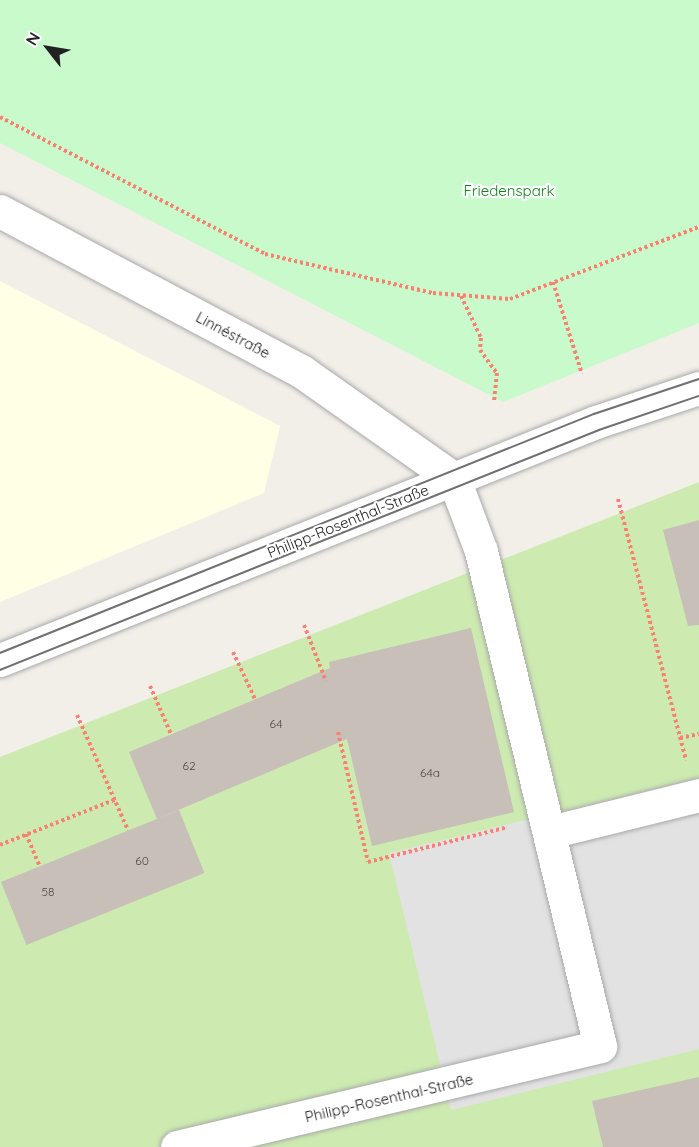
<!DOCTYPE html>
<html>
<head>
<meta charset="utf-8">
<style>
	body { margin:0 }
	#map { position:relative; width:699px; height:1147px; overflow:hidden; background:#f2efe9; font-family:Quicksand,sans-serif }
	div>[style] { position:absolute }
	.education>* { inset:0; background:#ffffe5 }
	.grass>* { inset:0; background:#cdebb0 }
	.park>* { inset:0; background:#c8facc }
	.parking>* { inset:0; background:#e2e2e2 }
	.building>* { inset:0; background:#c7bfb8; transform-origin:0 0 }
	.path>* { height:4px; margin-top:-2px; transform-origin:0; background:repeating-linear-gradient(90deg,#fa8072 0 3px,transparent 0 6px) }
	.roads { filter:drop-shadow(0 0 2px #a9a9a9) drop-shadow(0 0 2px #a9a9a9) }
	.minor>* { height:33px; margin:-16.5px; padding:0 16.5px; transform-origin:16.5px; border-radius:16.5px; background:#fff }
	.tram>* { height:1.5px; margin:-0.75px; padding:0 0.75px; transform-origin:0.75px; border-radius:0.75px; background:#707070 }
	span { translate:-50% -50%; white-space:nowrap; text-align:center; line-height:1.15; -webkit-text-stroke:4.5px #fff; paint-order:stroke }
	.number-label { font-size:12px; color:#4b4948 }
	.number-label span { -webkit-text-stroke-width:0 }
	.park-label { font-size:15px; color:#0c8416 }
	.street-label { font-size:15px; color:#222 }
	.north { position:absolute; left:18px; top:18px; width:60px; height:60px; -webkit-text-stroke:4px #fff; paint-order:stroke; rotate:301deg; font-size:16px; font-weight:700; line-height:24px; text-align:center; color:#222 }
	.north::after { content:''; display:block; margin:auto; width:21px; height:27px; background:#222; clip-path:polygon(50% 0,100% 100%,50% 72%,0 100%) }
</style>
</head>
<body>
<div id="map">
	<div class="education">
		<i style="clip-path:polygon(0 281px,280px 426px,264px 493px,0 602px)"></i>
	</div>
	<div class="grass">
		<i style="clip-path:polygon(699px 482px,699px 1147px,0 1147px,0 757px)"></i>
	</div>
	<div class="park">
		<i style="clip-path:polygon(0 0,699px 0,699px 323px,503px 402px,0 143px)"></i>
	</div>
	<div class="parking">
		<i style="clip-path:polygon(699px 778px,699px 1049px,451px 1110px,389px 853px)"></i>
	</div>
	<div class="building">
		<i style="clip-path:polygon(699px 520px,699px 625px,688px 626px,663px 530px)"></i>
		<i style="clip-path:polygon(471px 628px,514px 812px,372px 846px,347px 739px,157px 819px,129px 752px,330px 668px,329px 662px)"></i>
		<i style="left:179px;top:810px;width:68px;height:192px;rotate:68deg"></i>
		<i style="clip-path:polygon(699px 1077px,699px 1147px,603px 1147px,592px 1101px)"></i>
	</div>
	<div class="path">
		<i style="left:0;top:117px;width:298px;rotate:27.3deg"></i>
		<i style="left:265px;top:254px;width:172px;rotate:13.1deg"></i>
		<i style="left:433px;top:293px;width:77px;rotate:4.5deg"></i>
		<i style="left:510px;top:299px;width:202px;rotate:-20.9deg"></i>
		<i style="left:553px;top:282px;width:96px;rotate:72.5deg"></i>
		<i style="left:461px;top:296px;width:47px;rotate:64.5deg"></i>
		<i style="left:481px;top:338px;width:12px;rotate:95deg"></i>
		<i style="left:480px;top:350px;width:29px;rotate:54deg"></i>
		<i style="left:497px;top:373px;width:28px;rotate:96deg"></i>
		<i style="left:618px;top:499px;width:270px;rotate:75.4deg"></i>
		<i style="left:304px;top:625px;width:60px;rotate:68.6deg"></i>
		<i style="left:233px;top:652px;width:52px;rotate:64.9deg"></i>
		<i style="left:150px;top:686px;width:52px;rotate:66.4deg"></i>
		<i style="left:77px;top:715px;width:126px;rotate:66.1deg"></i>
		<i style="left:338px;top:732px;width:133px;rotate:77deg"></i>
		<i style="left:368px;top:862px;width:144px;rotate:-14deg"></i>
		<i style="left:680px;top:738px;width:19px;rotate:-12deg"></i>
		<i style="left:26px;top:834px;width:34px;rotate:67deg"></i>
		<i style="left:0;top:845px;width:123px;rotate:-21.5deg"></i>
	</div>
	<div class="roads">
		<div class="minor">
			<i style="left:0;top:211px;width:341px;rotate:28deg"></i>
			<i style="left:301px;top:371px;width:187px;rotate:35.2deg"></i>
			<i style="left:0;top:660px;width:642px;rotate:-21.77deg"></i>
			<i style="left:596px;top:422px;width:108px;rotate:-18.3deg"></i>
			<i style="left:550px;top:832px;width:154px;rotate:-13.9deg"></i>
			<i style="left:177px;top:1147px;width:435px;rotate:-13.4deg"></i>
			<i style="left:600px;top:1046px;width:509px;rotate:-103.52deg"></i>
			<i style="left:481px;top:551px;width:77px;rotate:-110.6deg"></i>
		</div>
	</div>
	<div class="tram">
		<i style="left:0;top:653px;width:640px;rotate:-21.92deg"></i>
		<i style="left:594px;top:414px;width:111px;rotate:-18.4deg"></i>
		<i style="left:0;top:670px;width:645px;rotate:-21.83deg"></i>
		<i style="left:599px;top:430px;width:106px;rotate:-18.8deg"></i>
	</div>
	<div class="number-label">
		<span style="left:276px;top:724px">64</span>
		<span style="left:189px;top:766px">62</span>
		<span style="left:430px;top:773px">64a</span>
		<span style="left:142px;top:861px">60</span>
		<span style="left:48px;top:892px">58</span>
	</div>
	<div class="park-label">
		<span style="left:509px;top:191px">Friedenspark</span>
	</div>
	<div class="street-label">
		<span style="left:233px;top:335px;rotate:28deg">Linnéstraße</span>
		<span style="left:348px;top:521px;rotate:-22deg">Philipp-Rosenthal-Straße</span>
		<span style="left:389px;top:1098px;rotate:-13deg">Philipp-Rosenthal-Straße</span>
	</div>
	<div class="north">N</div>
</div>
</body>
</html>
